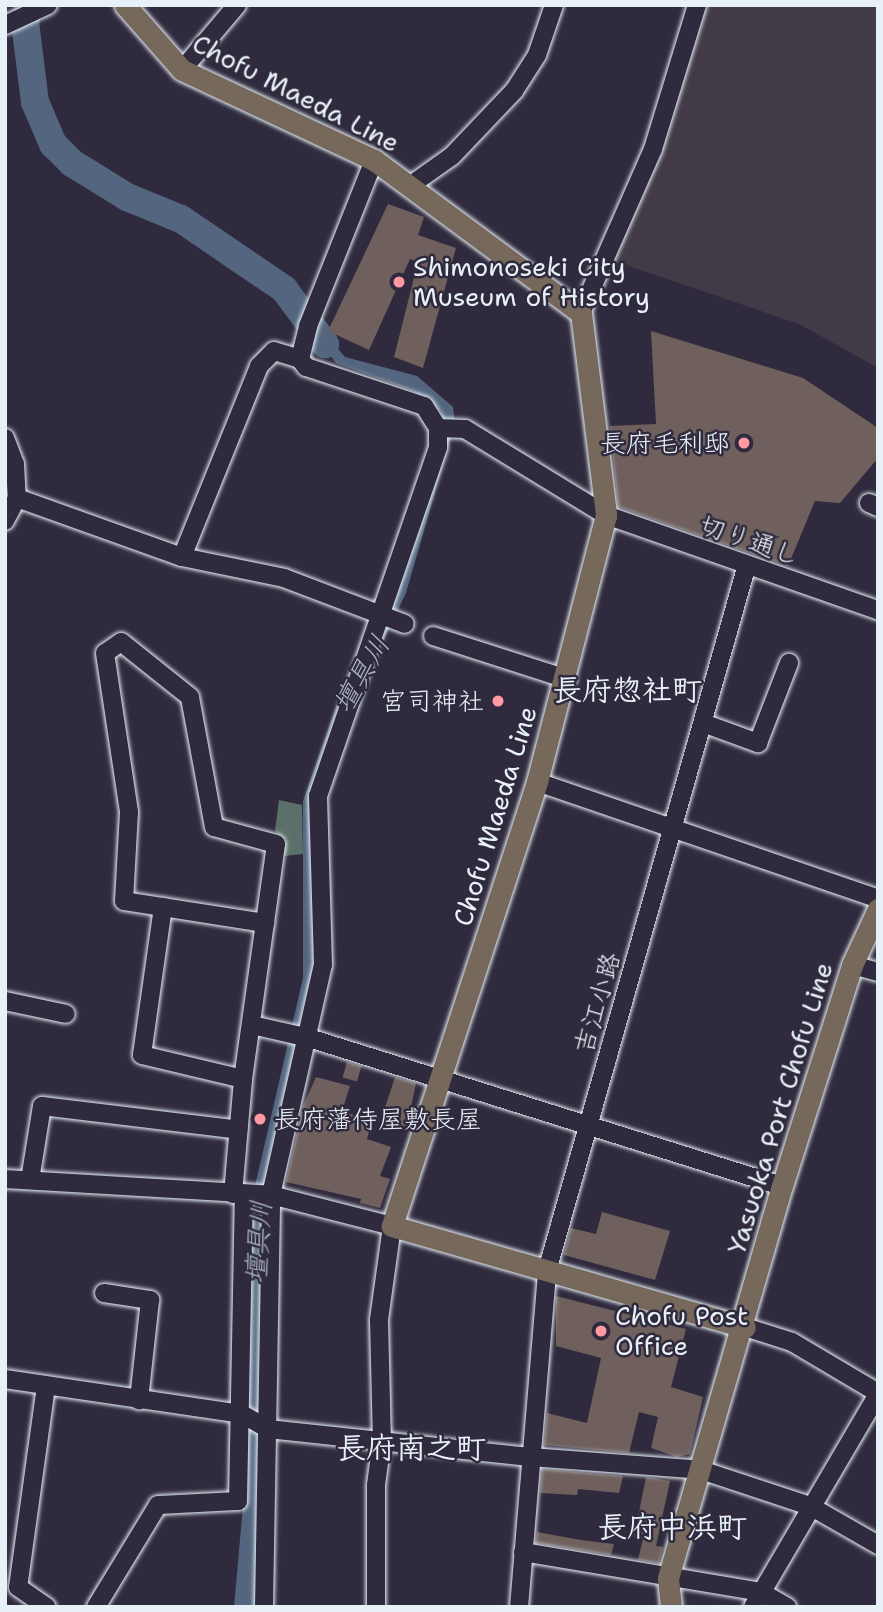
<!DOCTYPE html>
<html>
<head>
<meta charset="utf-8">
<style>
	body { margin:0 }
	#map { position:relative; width:883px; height:1612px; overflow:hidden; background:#2f2a3d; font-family:"Shantell Sans","Klee One",sans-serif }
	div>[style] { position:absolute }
	.built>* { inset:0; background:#423a47 }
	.green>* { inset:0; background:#5b7069 }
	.water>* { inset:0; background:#54667f }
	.river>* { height:28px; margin:-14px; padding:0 14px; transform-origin:14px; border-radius:14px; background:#54667f }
	.building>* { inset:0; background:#6f605d; transform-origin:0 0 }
	.roads { filter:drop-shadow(0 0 2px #e8f1f8) drop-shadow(0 0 2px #e8f1f8) }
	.minor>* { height:18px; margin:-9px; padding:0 9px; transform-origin:9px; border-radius:9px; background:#2f2a3d }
	.major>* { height:21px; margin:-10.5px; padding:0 10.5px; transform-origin:10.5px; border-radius:10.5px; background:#76695c }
	.dots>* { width:19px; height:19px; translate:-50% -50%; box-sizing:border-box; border:4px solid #2f2a3d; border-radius:50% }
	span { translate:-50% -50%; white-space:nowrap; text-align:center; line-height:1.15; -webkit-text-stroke:5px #2f2a3d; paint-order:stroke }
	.street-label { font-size:26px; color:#e8f1f8 }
	.poi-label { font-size:26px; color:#e8f1f8 }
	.left { translate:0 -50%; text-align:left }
	.right { translate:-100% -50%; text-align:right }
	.water-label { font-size:28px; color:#adb9c8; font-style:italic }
	.quarter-label { font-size:30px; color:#e8f1f8; font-weight:700 }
	.frame { position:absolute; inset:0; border:7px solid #e8f1f8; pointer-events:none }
</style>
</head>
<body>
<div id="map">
	<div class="built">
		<i style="clip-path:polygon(697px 5px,878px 5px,878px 368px,799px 324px,605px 258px)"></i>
	</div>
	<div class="green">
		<i style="clip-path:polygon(279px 800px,302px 805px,303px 854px,284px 856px,286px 840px,275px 831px)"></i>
	</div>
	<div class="water">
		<i style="clip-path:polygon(314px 321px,345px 357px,417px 376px,453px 407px,455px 423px,406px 593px,317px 781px,320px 940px,261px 1213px,264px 1292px,257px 1607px,234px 1607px,243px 1506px,249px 1212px,303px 978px,303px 801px,344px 684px,359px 679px,398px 590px,444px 421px,441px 411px,413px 391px,336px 363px,311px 331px)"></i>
	</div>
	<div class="river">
		<i style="left:29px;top:5px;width:17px;rotate:103deg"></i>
		<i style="left:25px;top:22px;width:81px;rotate:82.9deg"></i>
		<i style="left:35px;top:102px;width:46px;rotate:66.8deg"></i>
		<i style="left:53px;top:144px;width:27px;rotate:45deg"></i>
		<i style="left:72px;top:163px;width:65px;rotate:31.7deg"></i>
		<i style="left:127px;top:197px;width:58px;rotate:22.2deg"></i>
		<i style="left:181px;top:219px;width:125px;rotate:34.2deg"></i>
		<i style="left:284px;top:289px;width:69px;rotate:53.3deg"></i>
	</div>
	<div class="building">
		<i style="clip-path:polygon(388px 204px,424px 217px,418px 235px,456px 248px,423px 368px,394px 357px,418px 262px,410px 259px,369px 350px,328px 331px)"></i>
		<i style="clip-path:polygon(651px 331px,803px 378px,878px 428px,878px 458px,840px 503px,815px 501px,788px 566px,618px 507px,610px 426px,656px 424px)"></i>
		<i style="left:347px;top:1062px;width:15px;height:16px;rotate:16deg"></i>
		<i style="clip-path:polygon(316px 1077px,350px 1086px,342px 1111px,372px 1121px,367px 1139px,391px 1147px,380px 1176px,390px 1179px,380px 1208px,360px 1203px,361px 1199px,286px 1182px,303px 1106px)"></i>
		<i style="clip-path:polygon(395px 1077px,416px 1083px,407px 1127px,381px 1120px)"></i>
		<i style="clip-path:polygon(602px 1212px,670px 1231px,655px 1280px,564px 1255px,571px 1228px,596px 1234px)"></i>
		<i style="clip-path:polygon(556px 1296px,686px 1329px,671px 1387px,703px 1397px,690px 1454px,677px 1457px,651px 1448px,658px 1417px,639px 1412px,629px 1453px,544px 1445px,547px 1413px,587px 1423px,601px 1358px,556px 1346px)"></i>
		<i style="clip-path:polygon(542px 1469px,623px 1476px,619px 1493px,578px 1489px,577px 1495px,540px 1493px)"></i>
		<i style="clip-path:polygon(646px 1477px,670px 1481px,656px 1546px,663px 1547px,659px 1563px,638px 1560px,643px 1539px,634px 1537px)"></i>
		<i style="clip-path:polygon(537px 1532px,581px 1540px,614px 1544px,611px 1555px,536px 1543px)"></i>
	</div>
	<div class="roads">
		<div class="minor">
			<i style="left:5px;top:25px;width:47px;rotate:-24.9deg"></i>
			<i style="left:182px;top:70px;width:85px;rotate:-49.8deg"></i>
			<i style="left:411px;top:185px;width:50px;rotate:-35.3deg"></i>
			<i style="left:452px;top:156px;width:90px;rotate:-46.4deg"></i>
			<i style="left:514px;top:91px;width:43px;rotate:-57.4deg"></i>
			<i style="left:537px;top:55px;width:53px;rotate:-71.2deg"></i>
			<i style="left:581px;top:313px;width:179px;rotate:-66.3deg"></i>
			<i style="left:653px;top:149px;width:151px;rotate:-73deg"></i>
			<i style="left:438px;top:428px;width:27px;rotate:2deg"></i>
			<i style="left:465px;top:429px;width:165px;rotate:31.4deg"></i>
			<i style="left:606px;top:515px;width:288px;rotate:19.3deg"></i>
			<i style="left:5px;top:438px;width:28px;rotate:69deg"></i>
			<i style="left:15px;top:464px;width:34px;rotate:87deg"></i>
			<i style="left:17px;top:498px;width:26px;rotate:118deg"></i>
			<i style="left:17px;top:498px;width:175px;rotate:19.7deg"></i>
			<i style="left:182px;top:557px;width:104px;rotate:11.6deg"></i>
			<i style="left:284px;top:578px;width:129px;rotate:20.8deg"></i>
			<i style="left:869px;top:503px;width:10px;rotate:24deg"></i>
			<i style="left:182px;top:557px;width:206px;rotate:-68deg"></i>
			<i style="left:259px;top:366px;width:21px;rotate:-45deg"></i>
			<i style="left:274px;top:351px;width:27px;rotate:17deg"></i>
			<i style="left:433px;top:636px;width:141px;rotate:17.8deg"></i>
			<i style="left:703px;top:723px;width:59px;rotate:20deg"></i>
			<i style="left:758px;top:743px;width:86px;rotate:-68.8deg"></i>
			<i style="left:537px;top:782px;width:361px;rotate:18.9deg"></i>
			<i style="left:163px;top:907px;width:149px;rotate:98.1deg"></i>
			<i style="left:142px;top:1055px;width:104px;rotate:13.4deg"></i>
			<i style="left:852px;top:965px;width:27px;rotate:15deg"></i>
			<i style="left:5px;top:1001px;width:62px;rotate:12deg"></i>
			<i style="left:252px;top:1025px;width:58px;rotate:12.8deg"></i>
			<i style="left:309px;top:1038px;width:496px;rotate:17.4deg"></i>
			<i style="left:5px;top:1179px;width:266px;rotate:3.4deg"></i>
			<i style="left:271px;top:1195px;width:125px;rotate:14.4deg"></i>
			<i style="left:392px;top:1226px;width:95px;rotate:97.9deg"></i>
			<i style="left:379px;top:1320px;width:120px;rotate:88.6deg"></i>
			<i style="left:382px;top:1440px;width:45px;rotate:97.6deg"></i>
			<i style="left:376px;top:1485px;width:122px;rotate:90deg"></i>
			<i style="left:30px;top:1180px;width:75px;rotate:-80.8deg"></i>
			<i style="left:42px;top:1106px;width:198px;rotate:6.9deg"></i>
			<i style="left:233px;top:1194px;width:115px;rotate:-85deg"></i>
			<i style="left:243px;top:1079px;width:237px;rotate:-82deg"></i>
			<i style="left:276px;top:844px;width:64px;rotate:-164.7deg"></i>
			<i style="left:214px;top:827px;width:132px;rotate:-100.5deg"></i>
			<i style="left:190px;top:697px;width:88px;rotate:-141.4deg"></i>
			<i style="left:121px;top:642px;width:19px;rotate:145deg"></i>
			<i style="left:105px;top:653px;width:161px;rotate:81.4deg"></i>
			<i style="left:129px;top:812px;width:89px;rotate:93.2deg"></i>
			<i style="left:124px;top:901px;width:143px;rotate:8.9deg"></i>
			<i style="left:104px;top:1293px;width:47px;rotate:8.7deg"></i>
			<i style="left:150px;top:1300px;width:101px;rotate:96.3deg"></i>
			<i style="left:745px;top:1327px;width:49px;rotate:17.7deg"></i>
			<i style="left:792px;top:1342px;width:100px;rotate:30.7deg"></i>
			<i style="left:5px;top:1379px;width:240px;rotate:8.4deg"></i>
			<i style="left:242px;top:1414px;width:30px;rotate:30deg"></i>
			<i style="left:268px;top:1429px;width:263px;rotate:6.1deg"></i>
			<i style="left:530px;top:1457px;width:171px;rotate:4.3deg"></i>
			<i style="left:701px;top:1470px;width:115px;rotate:18.3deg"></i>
			<i style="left:810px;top:1506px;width:78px;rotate:29.8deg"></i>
			<i style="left:46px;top:1386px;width:203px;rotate:97.9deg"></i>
			<i style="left:18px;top:1587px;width:35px;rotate:35deg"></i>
			<i style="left:523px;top:1552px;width:241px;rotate:9.5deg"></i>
			<i style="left:761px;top:1592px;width:30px;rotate:30deg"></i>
			<i style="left:96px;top:1607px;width:119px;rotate:-58.7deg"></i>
			<i style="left:158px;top:1505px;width:80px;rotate:-2.9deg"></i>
			<i style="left:238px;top:1501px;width:306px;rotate:-88.9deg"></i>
			<i style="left:264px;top:1607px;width:412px;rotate:-89deg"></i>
			<i style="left:271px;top:1195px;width:236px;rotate:-77.3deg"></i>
			<i style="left:323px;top:965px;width:169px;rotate:-91.7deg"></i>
			<i style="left:318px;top:796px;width:369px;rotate:-71deg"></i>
			<i style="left:438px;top:447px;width:19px;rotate:-90deg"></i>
			<i style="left:438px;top:428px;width:26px;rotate:-122deg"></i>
			<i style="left:424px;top:406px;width:124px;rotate:-161.7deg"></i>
			<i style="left:306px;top:367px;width:10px;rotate:-127deg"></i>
			<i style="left:300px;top:359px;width:34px;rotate:-76deg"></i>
			<i style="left:308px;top:326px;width:179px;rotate:-68.3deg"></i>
			<i style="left:519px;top:1607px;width:337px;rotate:-85.2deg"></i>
			<i style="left:547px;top:1271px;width:731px;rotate:-74.19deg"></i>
			<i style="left:753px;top:1607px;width:247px;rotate:-59.6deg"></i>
		</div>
		<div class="major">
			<i style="left:125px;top:5px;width:86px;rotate:48.8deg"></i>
			<i style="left:182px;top:70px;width:212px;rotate:25.1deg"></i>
			<i style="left:374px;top:160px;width:257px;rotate:36.5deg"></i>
			<i style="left:581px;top:313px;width:204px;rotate:82.9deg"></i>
			<i style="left:606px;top:515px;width:276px;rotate:104.5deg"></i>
			<i style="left:537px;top:782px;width:467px;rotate:108.1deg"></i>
			<i style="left:392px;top:1226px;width:367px;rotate:16deg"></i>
			<i style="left:671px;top:1607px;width:29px;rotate:-96deg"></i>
			<i style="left:668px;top:1578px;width:408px;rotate:-73.8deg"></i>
			<i style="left:782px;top:1186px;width:232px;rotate:-72.4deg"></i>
			<i style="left:852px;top:965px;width:62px;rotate:-65.1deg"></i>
		</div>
	</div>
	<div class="dots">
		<i style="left:399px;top:282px;background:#ff9aa2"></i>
		<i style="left:744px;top:443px;background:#ff9aa2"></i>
		<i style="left:498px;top:701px;background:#ff9aa2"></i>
		<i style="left:260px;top:1119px;background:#ff9aa2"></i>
		<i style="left:601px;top:1331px;background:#ff9aa2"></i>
	</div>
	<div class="street-label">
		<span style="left:296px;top:93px;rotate:27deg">Chofu Maeda Line</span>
		<span style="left:750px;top:540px;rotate:19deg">切り通し</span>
		<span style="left:495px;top:816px;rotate:-73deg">Chofu Maeda Line</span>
		<span style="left:597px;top:1003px;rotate:-74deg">吉江小路</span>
		<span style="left:780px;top:1108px;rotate:-73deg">Yasuoka Port Chofu Line</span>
	</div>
	<div class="poi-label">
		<span class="left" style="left:413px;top:282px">Shimonoseki City<br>Museum of History</span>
		<span class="right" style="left:730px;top:443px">長府毛利邸</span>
		<span class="right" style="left:484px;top:701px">宮司神社</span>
		<span class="left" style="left:274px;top:1119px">長府藩侍屋敷長屋</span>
		<span class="left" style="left:615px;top:1331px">Chofu Post<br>Office</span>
	</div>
	<div class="water-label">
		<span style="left:361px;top:674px;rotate:-60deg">壇具川</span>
		<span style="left:258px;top:1242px;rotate:-86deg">壇具川</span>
	</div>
	<div class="quarter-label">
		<span style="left:627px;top:690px">長府惣社町</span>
		<span style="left:411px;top:1448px">長府南之町</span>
		<span style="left:672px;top:1527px">長府中浜町</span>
	</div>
	<div class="frame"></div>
</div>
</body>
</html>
